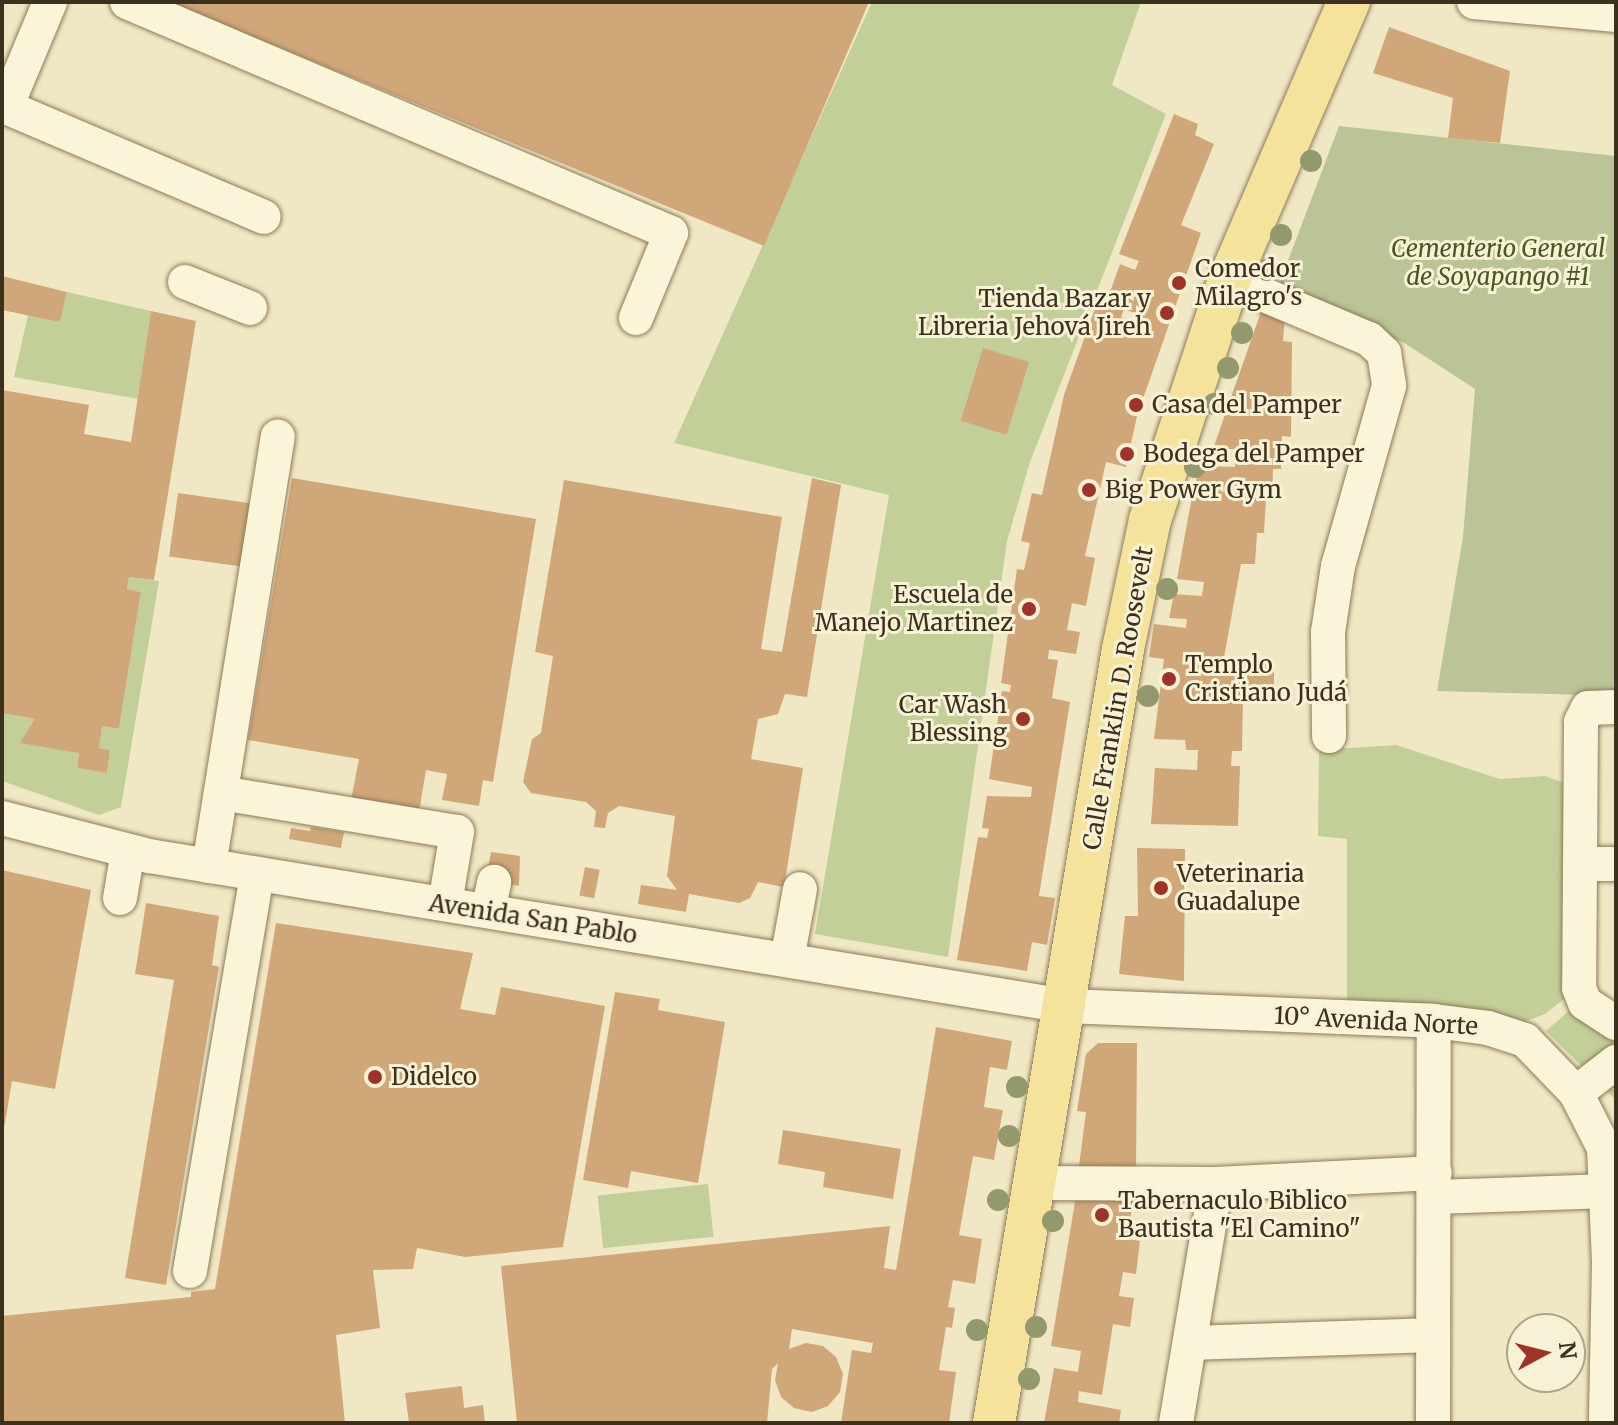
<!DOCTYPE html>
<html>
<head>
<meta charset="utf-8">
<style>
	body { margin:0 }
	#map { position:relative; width:1618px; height:1425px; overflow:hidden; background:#f0e8c5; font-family:Merriweather,serif }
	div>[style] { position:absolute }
	.green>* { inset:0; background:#c3cf98; transform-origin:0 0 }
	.cemetery>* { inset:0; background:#bac497 }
	.building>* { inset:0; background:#d0a779; transform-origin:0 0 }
	.roads { filter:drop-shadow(0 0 2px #8d7a5a) drop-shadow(0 0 2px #8d7a5a) }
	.minor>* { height:34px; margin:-17px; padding:0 17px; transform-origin:17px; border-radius:17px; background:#faf4d9 }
	.major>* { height:42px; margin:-21px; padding:0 21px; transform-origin:21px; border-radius:21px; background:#f5e39c }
	.trees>* { width:22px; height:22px; margin:-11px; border-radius:50%; background:#92996c }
	.dots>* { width:22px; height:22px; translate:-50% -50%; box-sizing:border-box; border:4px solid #f7f1d5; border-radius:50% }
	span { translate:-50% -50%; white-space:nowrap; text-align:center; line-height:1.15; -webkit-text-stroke:6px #f7f1d5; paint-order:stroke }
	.park-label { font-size:24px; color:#465924; font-style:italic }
	.poi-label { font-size:24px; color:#3c301e }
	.left { translate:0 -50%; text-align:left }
	.right { translate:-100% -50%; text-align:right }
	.street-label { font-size:24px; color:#3c301e }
	.frame { position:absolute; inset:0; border:4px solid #3c301e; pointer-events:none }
	.north { position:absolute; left:1506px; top:1313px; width:80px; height:80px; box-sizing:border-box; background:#f7f1d5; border:2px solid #aca48c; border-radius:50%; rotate:83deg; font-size:22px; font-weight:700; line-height:32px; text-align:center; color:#3c301e }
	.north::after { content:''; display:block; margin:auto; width:28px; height:36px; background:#9f3327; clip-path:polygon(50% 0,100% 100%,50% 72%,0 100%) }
</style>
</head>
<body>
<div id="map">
	<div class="green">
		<i style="clip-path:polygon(872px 2px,1141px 2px,1112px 85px,1166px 114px,1030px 462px,1007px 541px,948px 957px,815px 934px,889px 495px,674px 443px)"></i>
		<i style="clip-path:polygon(67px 292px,151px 311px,138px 399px,14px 377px,28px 315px,60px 322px)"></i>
		<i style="clip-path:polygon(129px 577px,159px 581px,121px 807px,99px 815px,2px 781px,2px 713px,35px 719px,79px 753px,77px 768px,107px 773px,110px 750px,99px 748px,102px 726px,119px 729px,141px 592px,127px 589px)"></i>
		<i style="clip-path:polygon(1396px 745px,1500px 779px,1545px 776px,1572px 786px,1573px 992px,1545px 1014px,1521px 1023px,1347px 1004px,1347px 839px,1318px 836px,1319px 750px)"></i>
		<i style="clip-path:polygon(1578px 1003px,1616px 1036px,1616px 1100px,1546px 1031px)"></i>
		<i style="left:708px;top:1184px;width:53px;height:111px;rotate:84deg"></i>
	</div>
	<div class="cemetery">
		<i style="clip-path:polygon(1339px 126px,1616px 156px,1616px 704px,1584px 695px,1437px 691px,1463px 537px,1475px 389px,1406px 344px,1278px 287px)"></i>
	</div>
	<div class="building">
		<i style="clip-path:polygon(168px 2px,869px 2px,764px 246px)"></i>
		<i style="clip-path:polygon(1389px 27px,1510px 71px,1500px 143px,1448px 138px,1453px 98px,1373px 73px)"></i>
		<i style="clip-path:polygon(evenodd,1174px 114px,1198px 124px,1195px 135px,1214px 144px,1181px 225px,1201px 233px,1137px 416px,1126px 467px,1106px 462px,1085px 556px,1095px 558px,1086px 606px,1072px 603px,1067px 630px,1080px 632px,1076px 654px,1049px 650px,1048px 659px,1058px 660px,1052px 698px,1070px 702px,1039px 896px,1055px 898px,1047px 945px,1032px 942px,1027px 971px,957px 960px,978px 837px,987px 838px,989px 829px,982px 828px,987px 796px,1031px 797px,1032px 787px,989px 779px,1002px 691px,1010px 692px,1011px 685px,1001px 683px,1017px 569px,1024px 570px,1030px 543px,1021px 541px,1032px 493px,1042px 495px,1064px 395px,1098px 300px,1106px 303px,1120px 264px,1135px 270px,1139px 261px,1119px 254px,1174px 114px,1124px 309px,1142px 316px,1139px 324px,1121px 317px,1124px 309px)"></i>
		<i style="clip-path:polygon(2px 276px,67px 292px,60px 322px,2px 310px)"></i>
		<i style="clip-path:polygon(1263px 306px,1285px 316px,1283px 341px,1292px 342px,1291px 437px,1282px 436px,1281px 469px,1273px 469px,1272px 500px,1266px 499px,1264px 533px,1257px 533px,1255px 564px,1241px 564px,1223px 663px,1274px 664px,1274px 700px,1243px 699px,1242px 751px,1232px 751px,1231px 766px,1240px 766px,1238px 826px,1151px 824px,1155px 768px,1197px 770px,1198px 750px,1186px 750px,1185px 740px,1154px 739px,1164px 659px,1149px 657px,1154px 624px,1186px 628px,1187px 619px,1169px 618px,1174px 594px,1202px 596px,1204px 582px,1177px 579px,1192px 496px,1200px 466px,1235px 467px,1236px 449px,1213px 449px)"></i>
		<i style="clip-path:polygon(151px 311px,196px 321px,154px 580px,129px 577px,127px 589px,141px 592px,119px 729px,102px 726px,99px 748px,110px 750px,107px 773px,77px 768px,79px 753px,20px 743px,35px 719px,2px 713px,2px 390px,89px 405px,84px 434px,131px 442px)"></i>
		<i style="left:983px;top:348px;width:48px;height:76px;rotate:17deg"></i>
		<i style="clip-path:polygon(292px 478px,536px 519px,493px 782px,483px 780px,479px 806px,442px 800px,447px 774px,426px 770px,419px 812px,351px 800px,359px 759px,248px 740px)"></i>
		<i style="clip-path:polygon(812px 478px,841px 485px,807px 697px,785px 694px,778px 714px,758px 719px,751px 759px,803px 768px,784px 887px,758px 882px,750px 898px,739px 903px,689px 894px,686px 912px,638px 904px,641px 885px,677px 890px,667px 876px,675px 816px,619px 806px,608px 813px,605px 828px,594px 827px,596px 811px,586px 802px,531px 793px,523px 782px,532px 739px,541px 733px,553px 656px,535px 652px,564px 480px,782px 517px,761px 649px,782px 652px)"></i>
		<i style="left:178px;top:493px;width:75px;height:64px;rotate:8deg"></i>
		<i style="clip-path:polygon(311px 827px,344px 832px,341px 848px,289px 839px,291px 828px,310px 831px)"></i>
		<i style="clip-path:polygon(1137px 848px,1185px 849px,1184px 981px,1119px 974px,1125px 916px,1138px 916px)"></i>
		<i style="clip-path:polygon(491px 852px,520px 856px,519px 886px,486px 880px)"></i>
		<i style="left:585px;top:867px;width:15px;height:29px;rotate:11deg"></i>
		<i style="clip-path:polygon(2px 870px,91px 890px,55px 1089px,12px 1081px,4px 1129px)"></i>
		<i style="clip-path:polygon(146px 903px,219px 916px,212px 965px,219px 967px,166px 1285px,125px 1278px,174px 980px,135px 974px)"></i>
		<i style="clip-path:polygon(276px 923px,473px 953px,460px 1009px,495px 1015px,501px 987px,605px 1006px,563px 1247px,465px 1257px,417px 1248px,413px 1269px,373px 1270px,380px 1328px,336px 1335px,345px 1423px,2px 1423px,2px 1316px,191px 1297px,191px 1292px,215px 1289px)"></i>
		<i style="clip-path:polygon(615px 992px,660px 999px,658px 1010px,725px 1022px,698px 1183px,631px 1171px,628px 1188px,583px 1180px)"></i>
		<i style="clip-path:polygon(936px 1027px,1012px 1041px,1007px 1070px,990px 1067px,984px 1107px,1003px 1110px,994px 1160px,973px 1156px,959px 1235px,982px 1239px,975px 1284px,953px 1280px,948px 1307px,955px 1308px,952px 1328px,946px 1327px,939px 1370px,956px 1372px,949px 1423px,841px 1423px,852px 1350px,871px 1353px,873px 1343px,792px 1329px,789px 1349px,806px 1343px,823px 1346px,836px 1357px,843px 1374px,840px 1392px,828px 1406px,812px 1412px,794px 1408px,781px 1397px,775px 1380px,778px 1363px,772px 1369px,767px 1423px,517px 1423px,501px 1266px,890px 1226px,884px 1268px,896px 1270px)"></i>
		<i style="clip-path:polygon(1098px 1043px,1137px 1043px,1136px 1176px,1078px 1174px,1086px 1112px,1077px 1111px,1086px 1054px)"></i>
		<i style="clip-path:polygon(783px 1130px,901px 1149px,893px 1199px,823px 1187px,825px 1172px,778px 1164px)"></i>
		<i style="clip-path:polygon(1076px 1196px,1133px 1199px,1128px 1239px,1140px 1241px,1136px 1274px,1123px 1272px,1119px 1296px,1134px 1298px,1130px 1327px,1113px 1324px,1102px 1395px,1079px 1391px,1078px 1402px,1121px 1410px,1119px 1423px,1044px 1423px,1054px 1368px,1078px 1372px,1081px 1351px,1051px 1346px)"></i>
		<i style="clip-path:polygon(462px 1386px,464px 1408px,483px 1405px,485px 1423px,409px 1423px,405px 1393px)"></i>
	</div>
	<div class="roads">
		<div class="minor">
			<i style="left:50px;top:2px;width:114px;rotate:112.7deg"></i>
			<i style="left:6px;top:107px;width:280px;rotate:23.1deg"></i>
			<i style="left:127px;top:2px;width:591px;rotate:23.01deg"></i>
			<i style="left:671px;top:233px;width:92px;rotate:112.4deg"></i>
			<i style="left:1474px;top:2px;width:143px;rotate:5.2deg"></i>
			<i style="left:1229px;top:280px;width:152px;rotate:22.9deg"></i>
			<i style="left:1369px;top:339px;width:21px;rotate:43deg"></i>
			<i style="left:1384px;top:353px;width:33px;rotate:81deg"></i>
			<i style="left:1389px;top:386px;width:187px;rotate:105.8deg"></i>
			<i style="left:1338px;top:566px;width:67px;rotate:98.6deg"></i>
			<i style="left:1328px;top:632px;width:104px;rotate:89.4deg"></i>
			<i style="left:185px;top:282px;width:70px;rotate:21.8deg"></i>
			<i style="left:1616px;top:707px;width:28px;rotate:178deg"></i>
			<i style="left:1588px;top:708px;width:16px;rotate:117deg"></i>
			<i style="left:1581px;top:722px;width:266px;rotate:90.4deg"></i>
			<i style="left:1579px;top:988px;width:16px;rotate:68deg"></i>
			<i style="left:1585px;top:1003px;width:37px;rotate:33deg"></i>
			<i style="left:221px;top:793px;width:239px;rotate:9.4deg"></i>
			<i style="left:457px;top:832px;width:73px;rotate:99.5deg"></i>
			<i style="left:2px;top:818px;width:152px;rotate:14.5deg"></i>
			<i style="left:149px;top:856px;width:929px;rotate:9.29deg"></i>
			<i style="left:1066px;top:1006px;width:368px;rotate:2.3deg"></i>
			<i style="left:1434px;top:1021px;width:54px;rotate:7.4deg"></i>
			<i style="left:1488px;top:1028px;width:39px;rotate:18deg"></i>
			<i style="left:1525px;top:1040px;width:74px;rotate:46.1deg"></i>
			<i style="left:1576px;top:1093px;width:62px;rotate:63deg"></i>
			<i style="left:1604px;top:1148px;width:113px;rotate:87.5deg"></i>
			<i style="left:1609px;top:1261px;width:162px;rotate:91.1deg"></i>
			<i style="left:1580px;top:864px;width:36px"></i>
			<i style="left:209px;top:866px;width:435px;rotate:-80.9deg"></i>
			<i style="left:120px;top:898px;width:48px;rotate:-80.3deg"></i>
			<i style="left:488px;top:911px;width:30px;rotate:-78deg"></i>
			<i style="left:787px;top:960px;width:72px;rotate:-79.6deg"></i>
			<i style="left:1576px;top:1093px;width:51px;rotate:-37.8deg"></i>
			<i style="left:1037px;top:1183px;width:179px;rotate:0.3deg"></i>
			<i style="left:1216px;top:1184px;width:219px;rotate:-2.9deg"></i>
			<i style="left:1435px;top:1197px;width:173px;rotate:-2deg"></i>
			<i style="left:190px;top:1271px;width:403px;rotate:-80.4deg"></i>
			<i style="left:1191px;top:1343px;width:242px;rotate:-1.9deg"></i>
			<i style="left:1176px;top:1423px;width:242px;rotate:-80.5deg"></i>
			<i style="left:1433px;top:1423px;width:402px;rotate:-89.9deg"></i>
		</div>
		<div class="major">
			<i style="left:994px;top:1423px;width:785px;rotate:-80.54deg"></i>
			<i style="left:1123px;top:649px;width:132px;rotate:-78.2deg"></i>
			<i style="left:1150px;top:520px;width:253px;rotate:-71.8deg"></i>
			<i style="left:1229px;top:280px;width:303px;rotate:-66.7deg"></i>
		</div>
	</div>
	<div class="trees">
		<i style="left:1311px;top:161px"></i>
		<i style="left:1281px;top:235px"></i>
		<i style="left:1267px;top:270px"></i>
		<i style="left:1242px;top:333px"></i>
		<i style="left:1228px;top:368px"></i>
		<i style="left:1214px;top:404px"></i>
		<i style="left:1195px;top:467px"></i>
		<i style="left:1167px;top:589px"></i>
		<i style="left:1148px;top:696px"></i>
		<i style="left:1017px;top:1087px"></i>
		<i style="left:1009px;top:1136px"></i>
		<i style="left:998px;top:1200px"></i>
		<i style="left:1053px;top:1221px"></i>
		<i style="left:1036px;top:1327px"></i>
		<i style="left:977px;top:1330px"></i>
		<i style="left:1029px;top:1379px"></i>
	</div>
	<div class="dots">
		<i style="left:1179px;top:283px;background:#9f3327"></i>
		<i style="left:1167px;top:313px;background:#9f3327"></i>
		<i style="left:1136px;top:405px;background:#9f3327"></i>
		<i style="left:1127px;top:454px;background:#9f3327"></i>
		<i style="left:1089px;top:490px;background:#9f3327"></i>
		<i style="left:1029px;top:609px;background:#9f3327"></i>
		<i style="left:1169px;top:679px;background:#9f3327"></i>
		<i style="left:1023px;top:719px;background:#9f3327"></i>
		<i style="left:1161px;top:888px;background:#9f3327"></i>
		<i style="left:375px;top:1077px;background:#9f3327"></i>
		<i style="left:1102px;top:1215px;background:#9f3327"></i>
	</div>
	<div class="park-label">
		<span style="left:1498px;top:263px">Cementerio General<br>de Soyapango #1</span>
	</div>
	<div class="poi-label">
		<span class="left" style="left:1195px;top:283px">Comedor<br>Milagro's</span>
		<span class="right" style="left:1151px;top:313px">Tienda Bazar y<br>Libreria Jehová Jireh</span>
		<span class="left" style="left:1152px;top:405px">Casa del Pamper</span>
		<span class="left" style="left:1143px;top:454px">Bodega del Pamper</span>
		<span class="left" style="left:1105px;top:490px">Big Power Gym</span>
		<span class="right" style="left:1013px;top:609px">Escuela de<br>Manejo Martinez</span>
		<span class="left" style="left:1185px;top:679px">Templo<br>Cristiano Judá</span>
		<span class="right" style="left:1007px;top:719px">Car Wash<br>Blessing</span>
		<span class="left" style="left:1177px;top:888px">Veterinaria<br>Guadalupe</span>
		<span class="left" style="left:391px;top:1077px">Didelco</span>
		<span class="left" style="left:1118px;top:1215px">Tabernaculo Biblico<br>Bautista "El Camino"</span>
	</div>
	<div class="street-label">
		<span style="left:1118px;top:698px;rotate:-80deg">Calle Franklin D. Roosevelt</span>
		<span style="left:533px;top:919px;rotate:9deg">Avenida San Pablo</span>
		<span style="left:1376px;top:1021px;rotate:3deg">10° Avenida Norte</span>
	</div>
	<div class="frame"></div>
	<div class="north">N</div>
</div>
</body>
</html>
